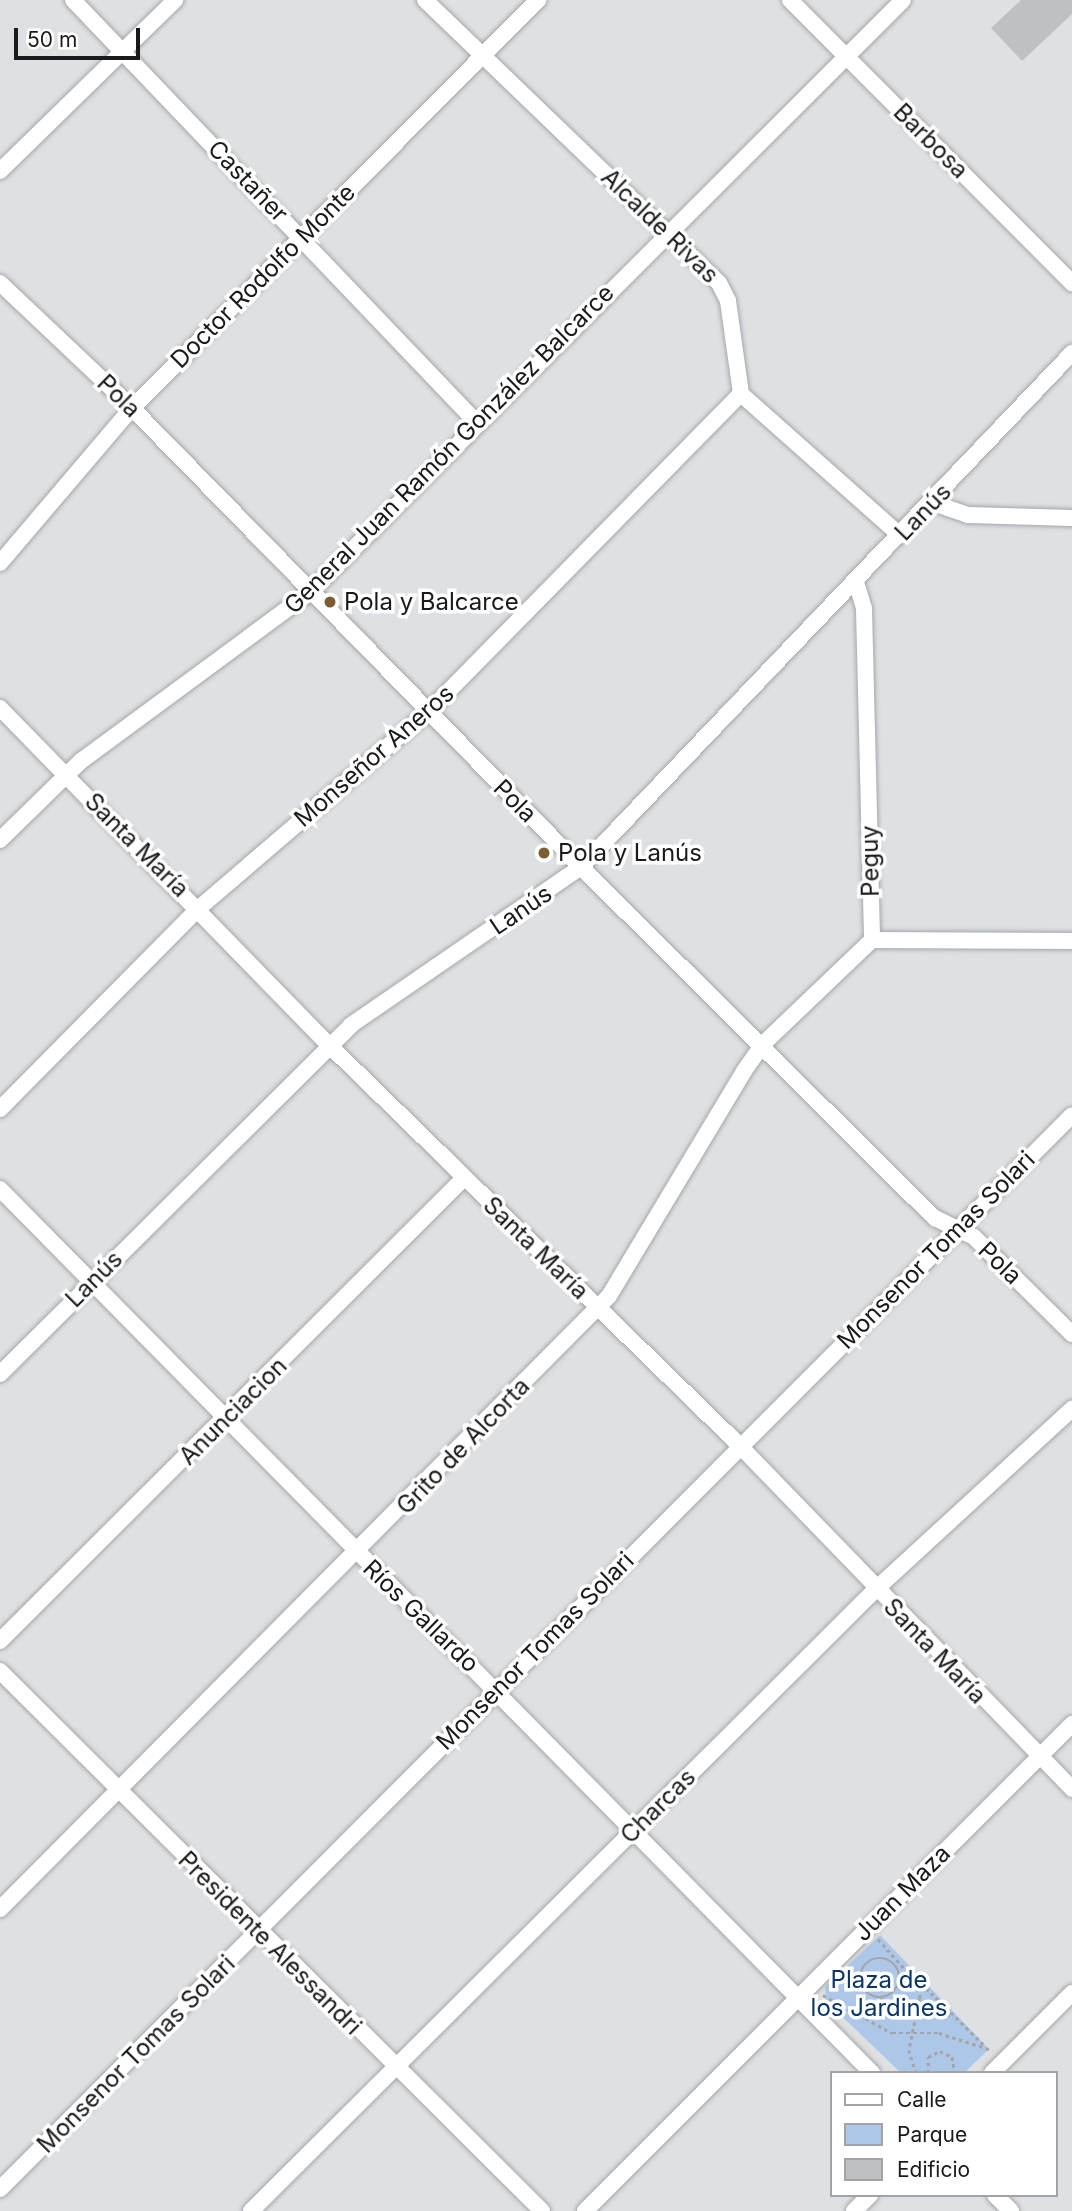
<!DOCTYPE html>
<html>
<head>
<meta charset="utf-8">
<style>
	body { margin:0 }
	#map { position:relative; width:1072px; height:2211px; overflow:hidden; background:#dee0e3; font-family:Inter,sans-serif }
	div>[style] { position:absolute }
	.green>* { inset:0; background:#adc7e9 }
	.building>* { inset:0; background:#bec0c2 }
	.path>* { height:2.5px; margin-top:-1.25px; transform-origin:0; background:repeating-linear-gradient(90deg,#a3a4a6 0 3.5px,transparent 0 7px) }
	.path>.ring { margin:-1.25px; padding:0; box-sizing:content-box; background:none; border:2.5px solid #a3a4a6; border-radius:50% }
	.roads { filter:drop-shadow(0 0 2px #a5a7a9) drop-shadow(0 0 2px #a5a7a9) }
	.minor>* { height:16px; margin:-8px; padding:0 8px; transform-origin:8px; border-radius:8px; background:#fff }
	.dots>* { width:19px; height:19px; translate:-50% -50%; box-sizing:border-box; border:4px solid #fff; border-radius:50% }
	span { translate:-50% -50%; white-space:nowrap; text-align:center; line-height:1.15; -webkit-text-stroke:7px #fff; paint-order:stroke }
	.street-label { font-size:24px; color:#1a1a1b }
	.poi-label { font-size:24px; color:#1a1a1b }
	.left { translate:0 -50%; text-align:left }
	.park-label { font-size:24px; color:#093568 }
	.legend { position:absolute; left:830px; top:2071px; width:228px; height:126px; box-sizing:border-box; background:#fff; border:2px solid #a3a3a4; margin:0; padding:9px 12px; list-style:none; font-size:21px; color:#1a1a1b }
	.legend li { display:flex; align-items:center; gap:14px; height:35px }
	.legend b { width:35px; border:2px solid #a3a3a4 }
	.scale { position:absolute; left:14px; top:28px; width:126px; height:32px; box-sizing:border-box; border:4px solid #1a1a1b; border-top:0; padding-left:9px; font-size:21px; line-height:24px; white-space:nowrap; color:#1a1a1b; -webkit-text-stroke:5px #fff; paint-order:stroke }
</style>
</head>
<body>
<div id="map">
	<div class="green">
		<i style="clip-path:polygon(880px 1935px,989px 2049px,964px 2073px,901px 2073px,826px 2001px,825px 1987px)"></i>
	</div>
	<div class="building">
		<i style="clip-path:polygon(1021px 0,1072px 0,1072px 14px,1022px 61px,991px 28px)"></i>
	</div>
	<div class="path">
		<i style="left:878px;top:1939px;width:66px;rotate:48.1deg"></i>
		<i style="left:922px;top:1988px;width:63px;rotate:101.8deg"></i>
		<i style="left:909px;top:2050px;width:24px;rotate:73deg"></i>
		<i class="ring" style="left:860px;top:1958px;width:37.5px;height:37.5px"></i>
		<i style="left:921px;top:1983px;width:88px;rotate:44.5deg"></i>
		<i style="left:823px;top:1995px;width:79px;rotate:28.8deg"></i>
		<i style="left:892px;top:2033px;width:47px"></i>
		<i style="left:939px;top:2033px;width:56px;rotate:17.8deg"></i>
		<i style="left:880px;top:1999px;width:17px;rotate:13deg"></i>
		<i style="left:897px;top:2003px;width:24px;rotate:-9deg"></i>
		<i style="left:920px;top:2006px;width:35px;rotate:18deg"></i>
		<i style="left:928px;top:2073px;width:16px;rotate:-90deg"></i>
		<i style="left:928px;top:2057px;width:13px;rotate:-27deg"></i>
		<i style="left:940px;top:2051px;width:13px;rotate:27deg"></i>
		<i style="left:952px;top:2057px;width:16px;rotate:79deg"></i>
	</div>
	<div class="roads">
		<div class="minor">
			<i style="left:73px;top:0;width:586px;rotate:46.31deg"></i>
			<i style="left:425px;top:0;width:408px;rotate:43.9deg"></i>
			<i style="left:719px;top:283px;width:20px;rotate:63deg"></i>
			<i style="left:728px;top:301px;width:94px;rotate:82deg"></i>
			<i style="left:741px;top:394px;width:213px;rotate:41.6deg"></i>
			<i style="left:790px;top:0;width:400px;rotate:45.1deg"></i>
			<i style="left:0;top:171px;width:245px;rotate:-44.3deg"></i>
			<i style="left:0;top:283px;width:182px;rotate:43.4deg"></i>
			<i style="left:132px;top:408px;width:642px;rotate:45.63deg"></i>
			<i style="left:581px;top:867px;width:499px;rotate:44.8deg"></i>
			<i style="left:935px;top:1218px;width:43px;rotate:26deg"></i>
			<i style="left:974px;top:1237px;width:138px;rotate:44.7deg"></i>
			<i style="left:933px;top:503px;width:37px;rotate:19deg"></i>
			<i style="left:968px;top:515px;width:104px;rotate:1.7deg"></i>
			<i style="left:0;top:563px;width:204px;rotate:-49.6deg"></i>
			<i style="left:132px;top:408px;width:576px;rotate:-45.14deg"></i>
			<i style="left:856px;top:582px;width:28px;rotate:73deg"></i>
			<i style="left:864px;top:609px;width:331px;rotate:88.6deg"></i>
			<i style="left:0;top:708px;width:471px;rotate:45.7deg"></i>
			<i style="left:329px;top:1045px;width:573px;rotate:44.29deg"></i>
			<i style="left:739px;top:1445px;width:479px;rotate:45.9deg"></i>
			<i style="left:0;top:840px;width:113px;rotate:-44.3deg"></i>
			<i style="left:81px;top:761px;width:283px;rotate:-36.4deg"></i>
			<i style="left:309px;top:593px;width:839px;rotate:-44.95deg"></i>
			<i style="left:872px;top:940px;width:200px;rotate:0.3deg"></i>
			<i style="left:0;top:1109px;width:283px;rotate:-45.3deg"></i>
			<i style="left:199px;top:908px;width:301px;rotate:-40.6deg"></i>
			<i style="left:428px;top:712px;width:446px;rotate:-45.5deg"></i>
			<i style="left:0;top:1189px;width:1242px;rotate:45.39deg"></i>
			<i style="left:0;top:1374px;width:495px;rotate:-44.8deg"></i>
			<i style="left:351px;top:1025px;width:279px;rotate:-34.5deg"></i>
			<i style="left:581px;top:867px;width:711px;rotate:-46.31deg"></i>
			<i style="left:0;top:1641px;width:655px;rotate:-44.94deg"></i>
			<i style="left:0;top:1671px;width:765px;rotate:44.89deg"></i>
			<i style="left:0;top:1909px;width:864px;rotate:-45.19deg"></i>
			<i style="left:609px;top:1296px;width:262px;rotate:-59deg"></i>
			<i style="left:744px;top:1071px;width:32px;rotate:-55deg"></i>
			<i style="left:762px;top:1045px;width:152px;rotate:-43.7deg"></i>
			<i style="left:992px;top:2073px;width:113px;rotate:-45deg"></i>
			<i style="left:0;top:2189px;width:1517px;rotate:-45.05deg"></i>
			<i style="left:995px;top:2195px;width:23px;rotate:45deg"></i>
			<i style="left:251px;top:2211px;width:880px;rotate:-44.86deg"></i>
			<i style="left:875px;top:1590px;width:268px;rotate:-42.6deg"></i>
			<i style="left:585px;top:2211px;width:689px;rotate:-45deg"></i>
			<i style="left:854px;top:2211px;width:23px;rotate:-45deg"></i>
		</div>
	</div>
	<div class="dots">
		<i style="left:330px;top:602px;background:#7c5e32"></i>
		<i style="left:544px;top:853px;background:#7c5e32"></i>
	</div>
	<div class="street-label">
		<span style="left:931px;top:141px;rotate:45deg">Barbosa</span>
		<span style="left:248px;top:181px;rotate:46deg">Castañer</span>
		<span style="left:660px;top:226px;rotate:44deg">Alcalde Rivas</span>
		<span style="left:263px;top:276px;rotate:-45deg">Doctor Rodolfo Monte</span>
		<span style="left:119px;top:396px;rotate:44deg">Pola</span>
		<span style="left:449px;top:449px;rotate:-45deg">General Juan Ramón González Balcarce</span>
		<span style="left:923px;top:512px;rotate:-46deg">Lanús</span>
		<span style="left:374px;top:756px;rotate:-41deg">Monseñor Aneros</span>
		<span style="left:515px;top:801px;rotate:45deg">Pola</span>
		<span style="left:137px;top:845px;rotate:45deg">Santa María</span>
		<span style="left:870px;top:861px;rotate:-91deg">Peguy</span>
		<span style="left:521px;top:910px;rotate:-34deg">Lanús</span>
		<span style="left:536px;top:1248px;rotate:44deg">Santa María</span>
		<span style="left:936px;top:1250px;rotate:-45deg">Monsenor Tomas Solari</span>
		<span style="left:1000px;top:1263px;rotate:44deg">Pola</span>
		<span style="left:94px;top:1279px;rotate:-45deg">Lanús</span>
		<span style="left:233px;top:1411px;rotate:-45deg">Anunciacion</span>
		<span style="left:463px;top:1446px;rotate:-46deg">Grito de Alcorta</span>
		<span style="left:421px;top:1616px;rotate:44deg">Ríos Gallardo</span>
		<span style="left:535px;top:1651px;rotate:-45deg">Monsenor Tomas Solari</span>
		<span style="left:935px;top:1651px;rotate:46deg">Santa María</span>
		<span style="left:658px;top:1806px;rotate:-45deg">Charcas</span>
		<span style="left:902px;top:1893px;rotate:-45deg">Juan Maza</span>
		<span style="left:270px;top:1943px;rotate:45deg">Presidente Alessandri</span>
		<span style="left:136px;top:2054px;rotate:-45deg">Monsenor Tomas Solari</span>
	</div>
	<div class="poi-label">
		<span class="left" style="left:344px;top:602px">Pola y Balcarce</span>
		<span class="left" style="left:558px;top:853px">Pola y Lanús</span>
	</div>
	<div class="park-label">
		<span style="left:879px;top:1994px">Plaza de<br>los Jardines</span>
	</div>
	<ul class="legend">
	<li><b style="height:9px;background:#fff"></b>Calle</li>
	<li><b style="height:19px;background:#adc7e9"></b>Parque</li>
	<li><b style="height:19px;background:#bec0c2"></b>Edificio</li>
	</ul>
	<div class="scale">50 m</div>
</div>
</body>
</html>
